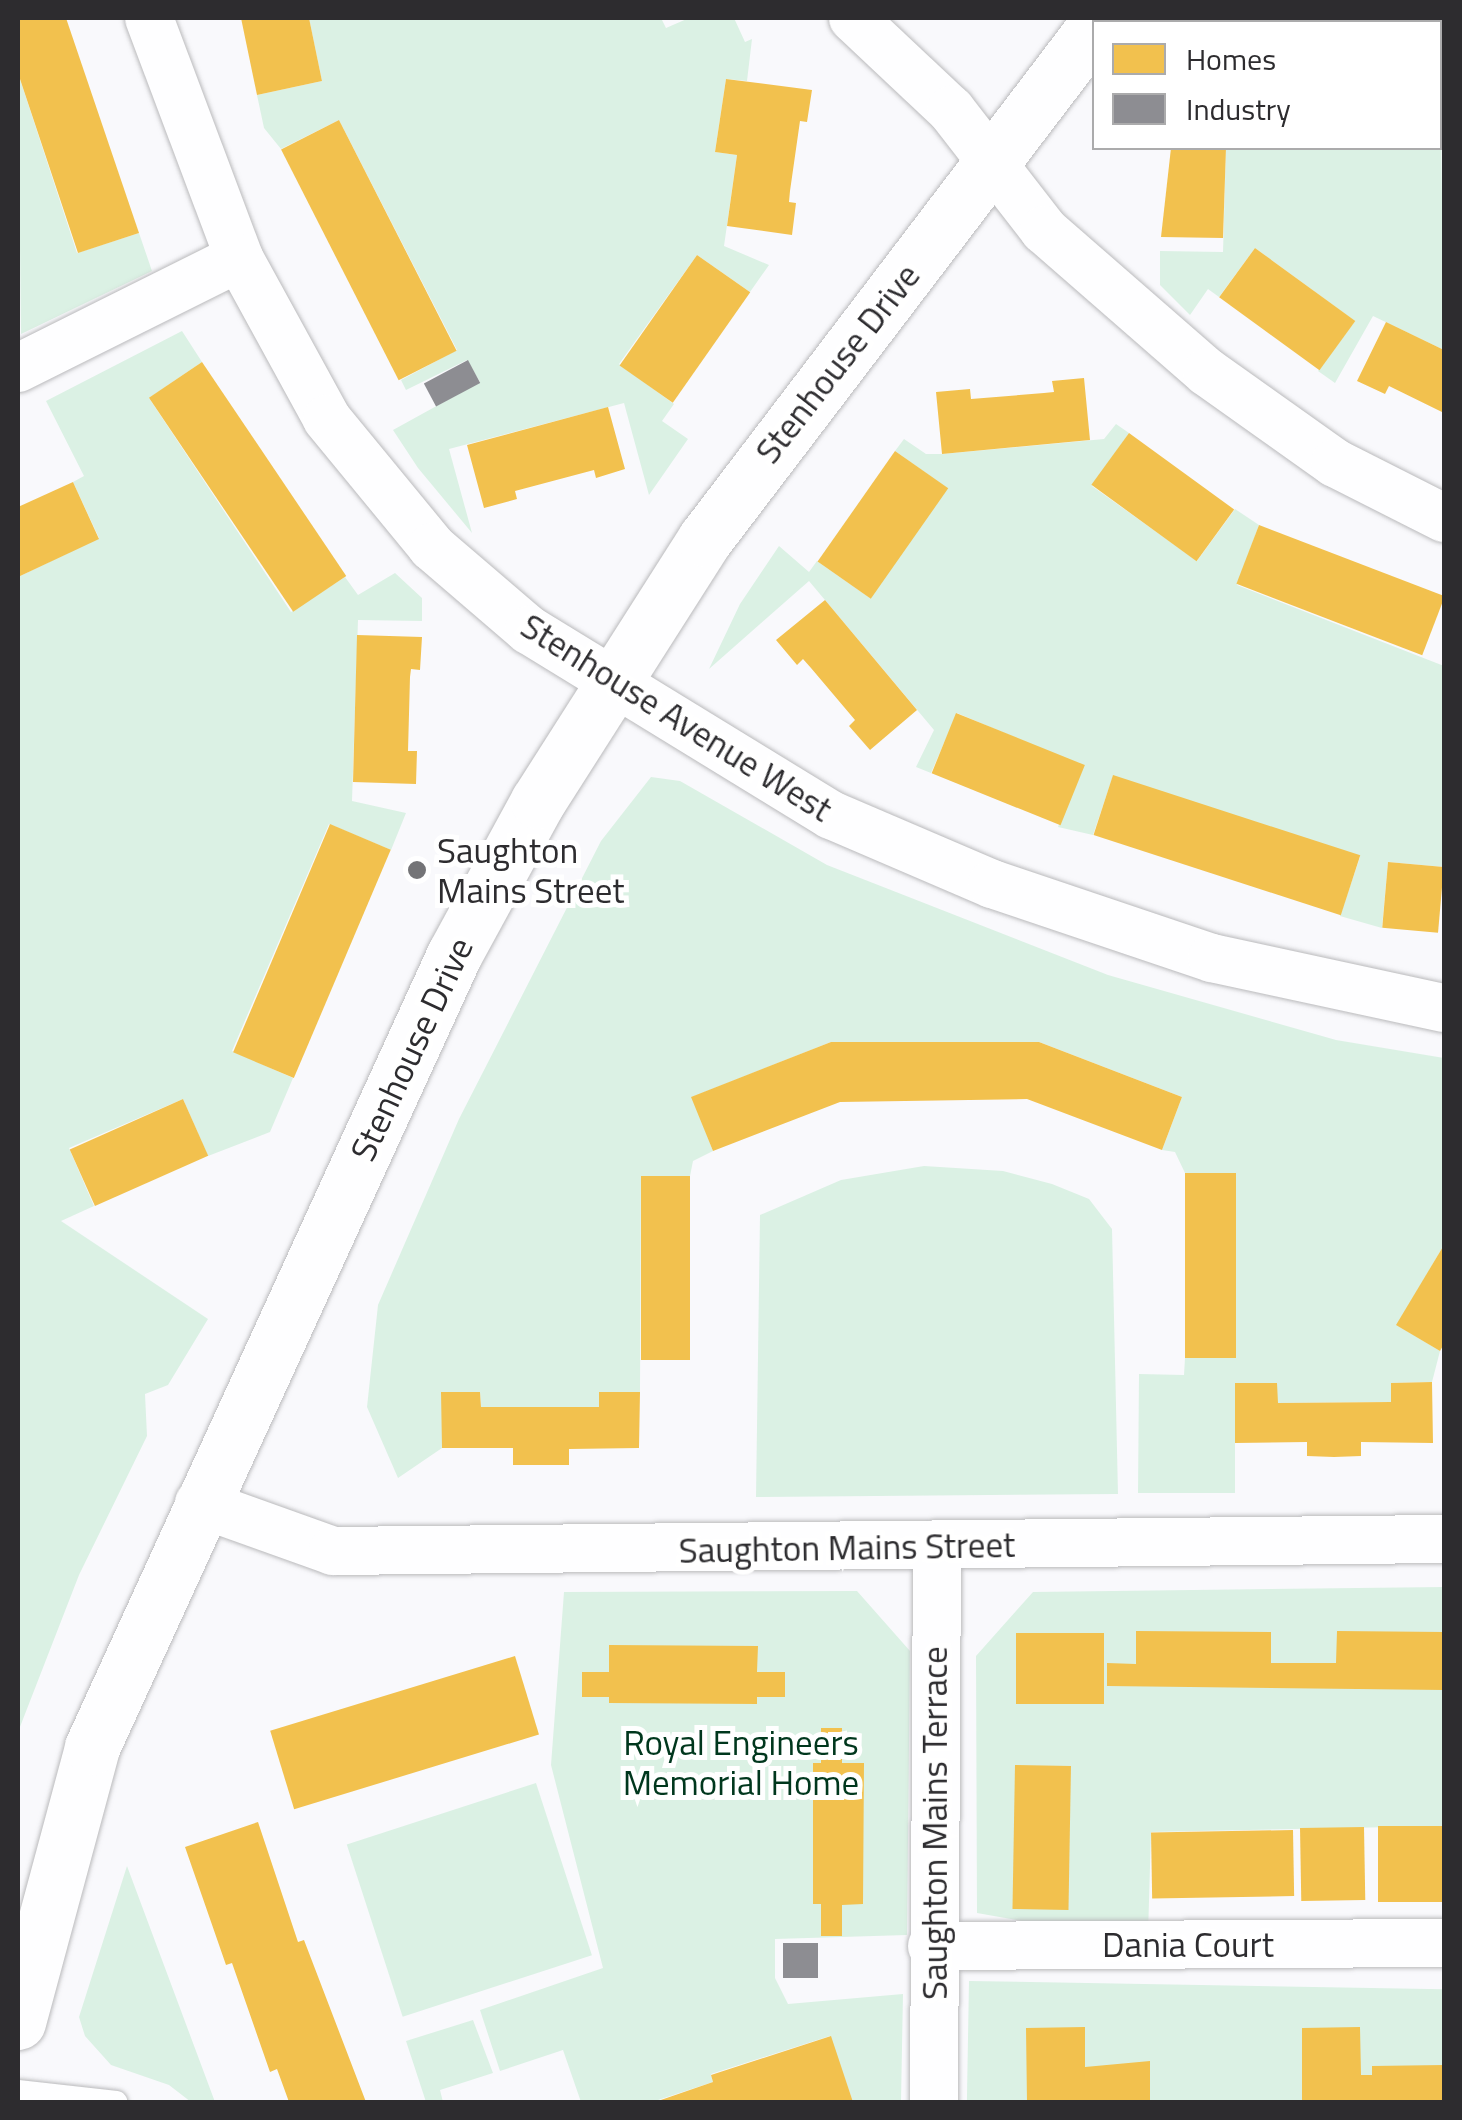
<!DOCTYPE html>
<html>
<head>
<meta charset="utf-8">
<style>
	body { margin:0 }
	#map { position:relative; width:1462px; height:2120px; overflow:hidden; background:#f9f9fc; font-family:"Titillium Web",sans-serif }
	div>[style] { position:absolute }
	.green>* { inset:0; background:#dbf1e4; transform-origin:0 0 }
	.homes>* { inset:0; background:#f2c14e; transform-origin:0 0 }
	.industry>* { inset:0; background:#8d8d92; transform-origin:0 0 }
	.roads { filter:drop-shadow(0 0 2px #bababc) drop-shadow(0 0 2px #bababc) }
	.service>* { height:22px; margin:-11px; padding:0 11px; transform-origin:11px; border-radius:11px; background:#fefeff }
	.minor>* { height:48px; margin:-24px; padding:0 24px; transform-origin:24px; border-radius:24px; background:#fefeff }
	.tertiary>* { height:55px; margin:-27.5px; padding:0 27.5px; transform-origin:27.5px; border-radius:27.5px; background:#fefeff }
	.dots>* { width:28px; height:28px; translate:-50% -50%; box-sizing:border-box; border:5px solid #fff; border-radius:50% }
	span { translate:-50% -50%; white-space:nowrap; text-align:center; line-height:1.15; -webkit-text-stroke:10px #fff; paint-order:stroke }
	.street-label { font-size:35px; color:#2d2c2f }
	.poi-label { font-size:35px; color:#2d2c2f }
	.left { translate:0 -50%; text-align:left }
	.park-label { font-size:35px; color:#00371d }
	.frame { position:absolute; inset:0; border:20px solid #2d2c2f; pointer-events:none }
	.legend { position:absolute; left:1092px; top:20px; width:350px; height:130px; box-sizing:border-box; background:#fff; border:2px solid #ababac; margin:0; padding:12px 18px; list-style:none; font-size:30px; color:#2d2c2f }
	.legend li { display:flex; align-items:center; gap:20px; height:50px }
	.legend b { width:50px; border:2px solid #ababac }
</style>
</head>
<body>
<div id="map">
	<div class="green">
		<i style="clip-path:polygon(309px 18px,661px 18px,666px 28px,689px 18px,734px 18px,745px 42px,752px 39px,747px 81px,726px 79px,715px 152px,737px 155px,724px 246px,769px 265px,750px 292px,697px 255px,619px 364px,674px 404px,662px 421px,688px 439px,649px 495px,624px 403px,449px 449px,472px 533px,418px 468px,393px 430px,480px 382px,467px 360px,406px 390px,401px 380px,457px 350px,339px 120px,281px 149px,264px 128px,257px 95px,322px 81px)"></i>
		<i style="left:1177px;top:18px;width:206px;height:6px"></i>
		<i style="clip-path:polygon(1440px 45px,1444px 350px,1373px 316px,1335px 383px,1318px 371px,1355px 321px,1255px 248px,1219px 297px,1208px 289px,1190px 315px,1160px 285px,1160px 251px,1223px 252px,1226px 148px,1440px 148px)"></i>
		<i style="clip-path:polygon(18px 73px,77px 253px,139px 233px,152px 271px,21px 334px)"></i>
		<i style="clip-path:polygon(182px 331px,202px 362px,149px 398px,291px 612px,345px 577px,358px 595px,395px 573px,422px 598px,422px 621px,358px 620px,352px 801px,406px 813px,391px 850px,329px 824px,232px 1051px,293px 1078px,270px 1132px,208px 1156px,183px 1099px,69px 1148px,94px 1206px,61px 1221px,208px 1319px,168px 1385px,145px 1394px,147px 1436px,79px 1575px,18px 1732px,18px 577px,99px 538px,73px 482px,84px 476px,46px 401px)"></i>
		<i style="clip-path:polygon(1116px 424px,1129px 433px,1092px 486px,1197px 561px,1235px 509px,1259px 525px,1237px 585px,1444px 666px,1444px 867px,1388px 862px,1382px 928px,1340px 916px,1360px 857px,1113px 776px,1093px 835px,1058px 827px,1083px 766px,957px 713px,931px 773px,916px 767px,934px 730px,809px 581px,709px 669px,740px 604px,779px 546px,809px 572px,817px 561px,870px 598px,947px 488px,895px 451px,904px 439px,926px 454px,942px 454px,1104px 439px)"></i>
		<i style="clip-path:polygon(651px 777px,680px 781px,827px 865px,1108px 975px,1336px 1040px,1444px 1058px,1444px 1245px,1397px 1325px,1440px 1351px,1432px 1382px,1392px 1383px,1391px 1402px,1278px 1403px,1235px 1383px,1235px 1493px,1138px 1493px,1139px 1374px,1184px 1375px,1185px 1358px,1235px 1358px,1236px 1174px,1185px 1173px,1175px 1152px,1162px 1150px,1182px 1097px,1039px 1042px,831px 1042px,692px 1097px,713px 1151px,693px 1161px,690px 1176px,641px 1176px,640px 1392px,599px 1407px,481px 1407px,480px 1392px,442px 1392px,442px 1448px,398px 1478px,367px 1407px,378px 1305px,459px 1119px,601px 841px)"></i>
		<i style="clip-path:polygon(924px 1166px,1003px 1171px,1052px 1184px,1089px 1199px,1112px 1229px,1118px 1494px,756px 1497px,760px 1215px,841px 1180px)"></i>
		<i style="clip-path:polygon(1444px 1587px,1444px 1826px,1151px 1832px,1148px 1935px,1100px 1935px,977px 1913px,976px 1656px,1033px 1592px)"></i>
		<i style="clip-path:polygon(857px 1591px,910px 1651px,907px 1935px,775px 1939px,775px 1978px,788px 2004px,903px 1994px,901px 2102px,853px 2102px,830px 2036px,711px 2074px,713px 2082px,652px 2102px,581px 2102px,563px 2050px,500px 2071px,480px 2010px,603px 1968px,551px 1765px,564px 1592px)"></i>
		<i style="left:536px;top:1783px;width:181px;height:199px;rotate:72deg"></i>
		<i style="clip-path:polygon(127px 1866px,215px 2102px,191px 2102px,169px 2085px,111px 2065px,85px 2036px,79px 2017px)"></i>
		<i style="left:969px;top:1981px;width:475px;height:121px;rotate:1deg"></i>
		<i style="clip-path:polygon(473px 2020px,493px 2073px,440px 2090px,443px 2102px,426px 2102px,406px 2041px)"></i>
	</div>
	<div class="homes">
		<i style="clip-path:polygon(18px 18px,66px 18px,139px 233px,78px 253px,18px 73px)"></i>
		<i style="clip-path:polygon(241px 18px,309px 18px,322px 81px,257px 95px)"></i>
		<i style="clip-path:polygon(1383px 18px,1444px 18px,1444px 39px,1440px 49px,1440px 22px)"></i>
		<i style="clip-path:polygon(726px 79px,812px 90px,807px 122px,800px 121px,790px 191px,789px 202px,796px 203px,792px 235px,727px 226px,737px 155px,715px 152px)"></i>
		<i style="left:339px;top:120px;width:259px;height:65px;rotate:63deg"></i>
		<i style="clip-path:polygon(1171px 148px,1226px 148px,1223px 238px,1161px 237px)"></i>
		<i style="left:1255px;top:248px;width:124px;height:61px;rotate:36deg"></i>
		<i style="left:697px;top:255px;width:65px;height:135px;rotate:35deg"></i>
		<i style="clip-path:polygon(1386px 322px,1444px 350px,1444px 413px,1389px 386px,1385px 394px,1357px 381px)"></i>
		<i style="left:202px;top:362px;width:258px;height:64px;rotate:56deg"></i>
		<i style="clip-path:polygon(1084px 378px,1090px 440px,942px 454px,936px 392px,970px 389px,971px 399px,1044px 393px,1054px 392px,1052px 381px)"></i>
		<i style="clip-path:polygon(608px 407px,625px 469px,596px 478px,594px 470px,515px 491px,517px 499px,484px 508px,467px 445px)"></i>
		<i style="left:1129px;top:433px;width:130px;height:64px;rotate:36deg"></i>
		<i style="left:895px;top:451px;width:65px;height:135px;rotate:35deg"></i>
		<i style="clip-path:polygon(73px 482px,99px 539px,18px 577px,18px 507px)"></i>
		<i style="left:1259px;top:525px;width:199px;height:63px;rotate:21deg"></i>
		<i style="clip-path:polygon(825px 600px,917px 710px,870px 750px,849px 726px,855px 720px,811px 668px,803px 659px,797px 665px,776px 640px)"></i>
		<i style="clip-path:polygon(357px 635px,422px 637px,420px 670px,411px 669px,410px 677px,408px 751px,417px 751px,416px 784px,353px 782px)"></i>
		<i style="left:956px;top:713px;width:139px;height:65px;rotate:22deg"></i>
		<i style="left:1113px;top:775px;width:260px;height:63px;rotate:18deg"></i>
		<i style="left:330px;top:824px;width:66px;height:248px;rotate:23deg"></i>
		<i style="left:1388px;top:862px;width:56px;height:66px;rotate:5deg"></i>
		<i style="clip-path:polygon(831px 1042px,1039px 1042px,1182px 1097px,1162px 1150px,1027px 1099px,840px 1102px,713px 1151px,691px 1097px)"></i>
		<i style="left:183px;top:1099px;width:62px;height:124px;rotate:66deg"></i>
		<i style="left:1185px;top:1173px;width:51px;height:185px"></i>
		<i style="left:641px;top:1176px;width:49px;height:184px"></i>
		<i style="clip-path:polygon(1444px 1245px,1444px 1344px,1440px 1351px,1396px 1325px)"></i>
		<i style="clip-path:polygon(1432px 1382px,1433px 1443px,1361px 1442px,1361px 1456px,1334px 1457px,1307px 1456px,1307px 1442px,1235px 1443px,1235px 1383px,1277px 1383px,1278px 1403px,1391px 1402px,1391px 1383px)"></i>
		<i style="clip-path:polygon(441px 1392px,480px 1392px,481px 1407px,599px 1407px,599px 1392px,640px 1392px,639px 1448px,569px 1449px,569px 1465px,513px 1465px,513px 1448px,442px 1448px)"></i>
		<i style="clip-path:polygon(1136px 1631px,1271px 1632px,1271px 1663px,1336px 1663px,1337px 1631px,1444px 1632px,1444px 1690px,1107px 1686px,1107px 1663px,1136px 1664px)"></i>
		<i style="left:1016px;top:1633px;width:88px;height:71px"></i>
		<i style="clip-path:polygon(609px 1645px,758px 1646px,757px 1672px,785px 1672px,785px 1697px,757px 1697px,757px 1704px,609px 1703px,609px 1697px,582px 1697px,582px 1672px,609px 1672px)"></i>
		<i style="left:515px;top:1656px;width:82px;height:256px;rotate:73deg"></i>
		<i style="clip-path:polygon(821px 1728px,842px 1728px,842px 1763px,864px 1763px,863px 1904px,842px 1905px,842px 1936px,821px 1936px,821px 1904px,813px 1904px,813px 1763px,821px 1763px)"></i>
		<i style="left:1015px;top:1765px;width:56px;height:144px;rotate:1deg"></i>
		<i style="clip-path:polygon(258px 1822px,298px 1942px,304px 1940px,366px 2102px,289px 2102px,277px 2069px,270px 2072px,232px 1963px,226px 1965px,185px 1847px)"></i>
		<i style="left:1444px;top:1826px;width:76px;height:66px;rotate:90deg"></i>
		<i style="left:1364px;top:1827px;width:73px;height:64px;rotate:89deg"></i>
		<i style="left:1293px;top:1830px;width:66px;height:142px;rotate:89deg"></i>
		<i style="clip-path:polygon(1085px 2027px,1085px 2067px,1150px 2061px,1150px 2102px,1027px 2102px,1026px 2028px)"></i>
		<i style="clip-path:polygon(1360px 2027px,1361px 2075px,1372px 2075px,1372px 2066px,1444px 2065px,1444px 2102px,1302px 2102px,1302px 2028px)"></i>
		<i style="clip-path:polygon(831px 2036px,853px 2102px,655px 2102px,713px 2082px,711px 2075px)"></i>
	</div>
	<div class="industry">
		<i style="left:468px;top:360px;width:26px;height:50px;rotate:62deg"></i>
		<i style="left:783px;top:1943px;width:35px;height:35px"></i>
	</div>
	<div class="roads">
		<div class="service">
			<i style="left:18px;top:2091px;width:99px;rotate:6.4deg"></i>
		</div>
		<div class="minor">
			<i style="left:149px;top:18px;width:256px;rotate:69.4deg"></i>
			<i style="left:239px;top:258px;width:183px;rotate:61.3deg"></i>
			<i style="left:327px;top:419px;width:166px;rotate:50.6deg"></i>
			<i style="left:432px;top:547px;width:128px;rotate:40.6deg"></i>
			<i style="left:529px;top:630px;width:354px;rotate:31.5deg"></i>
			<i style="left:831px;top:815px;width:175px;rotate:23.2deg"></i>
			<i style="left:992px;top:884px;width:232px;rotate:18.6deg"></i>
			<i style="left:1212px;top:958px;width:237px;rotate:12.2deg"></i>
			<i style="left:853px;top:18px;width:134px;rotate:43.2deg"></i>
			<i style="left:951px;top:110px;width:152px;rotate:52.2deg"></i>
			<i style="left:1044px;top:230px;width:216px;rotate:41.1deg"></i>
			<i style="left:1207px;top:372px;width:157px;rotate:35.4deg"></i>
			<i style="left:1335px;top:463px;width:122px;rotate:26.8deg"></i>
			<i style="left:18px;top:368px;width:247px;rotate:-26.5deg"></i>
			<i style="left:199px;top:1503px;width:142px;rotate:19.7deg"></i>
			<i style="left:333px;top:1551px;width:1111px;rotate:-0.62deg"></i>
			<i style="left:932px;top:1946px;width:512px;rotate:-0.34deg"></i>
			<i style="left:934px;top:2102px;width:558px;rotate:-89.69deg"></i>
		</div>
		<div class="tertiary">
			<i style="left:18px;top:2022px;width:285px;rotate:-74.9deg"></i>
			<i style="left:92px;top:1747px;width:871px;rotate:-65.44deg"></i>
			<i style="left:454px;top:955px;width:175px;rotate:-61.4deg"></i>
			<i style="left:538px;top:801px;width:311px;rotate:-57.5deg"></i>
			<i style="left:705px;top:539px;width:642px;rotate:-52.72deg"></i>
		</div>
	</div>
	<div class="dots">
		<i style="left:417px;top:870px;background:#747477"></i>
	</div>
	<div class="street-label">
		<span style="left:837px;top:363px;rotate:-52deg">Stenhouse Drive</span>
		<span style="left:677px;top:717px;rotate:32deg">Stenhouse Avenue West</span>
		<span style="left:411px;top:1049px;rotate:-65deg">Stenhouse Drive</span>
		<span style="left:847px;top:1547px;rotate:-1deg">Saughton Mains Street</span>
		<span style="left:934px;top:1823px;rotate:-90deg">Saughton Mains Terrace</span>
		<span style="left:1188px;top:1944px">Dania Court</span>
	</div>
	<div class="poi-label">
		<span class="left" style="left:437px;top:870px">Saughton<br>Mains Street</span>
	</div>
	<div class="park-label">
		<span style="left:741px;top:1762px">Royal Engineers<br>Memorial Home</span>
	</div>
	<div class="frame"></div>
	<ul class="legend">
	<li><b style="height:28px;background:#f2c14e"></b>Homes</li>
	<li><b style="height:28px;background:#8d8d92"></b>Industry</li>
	</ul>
</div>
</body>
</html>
